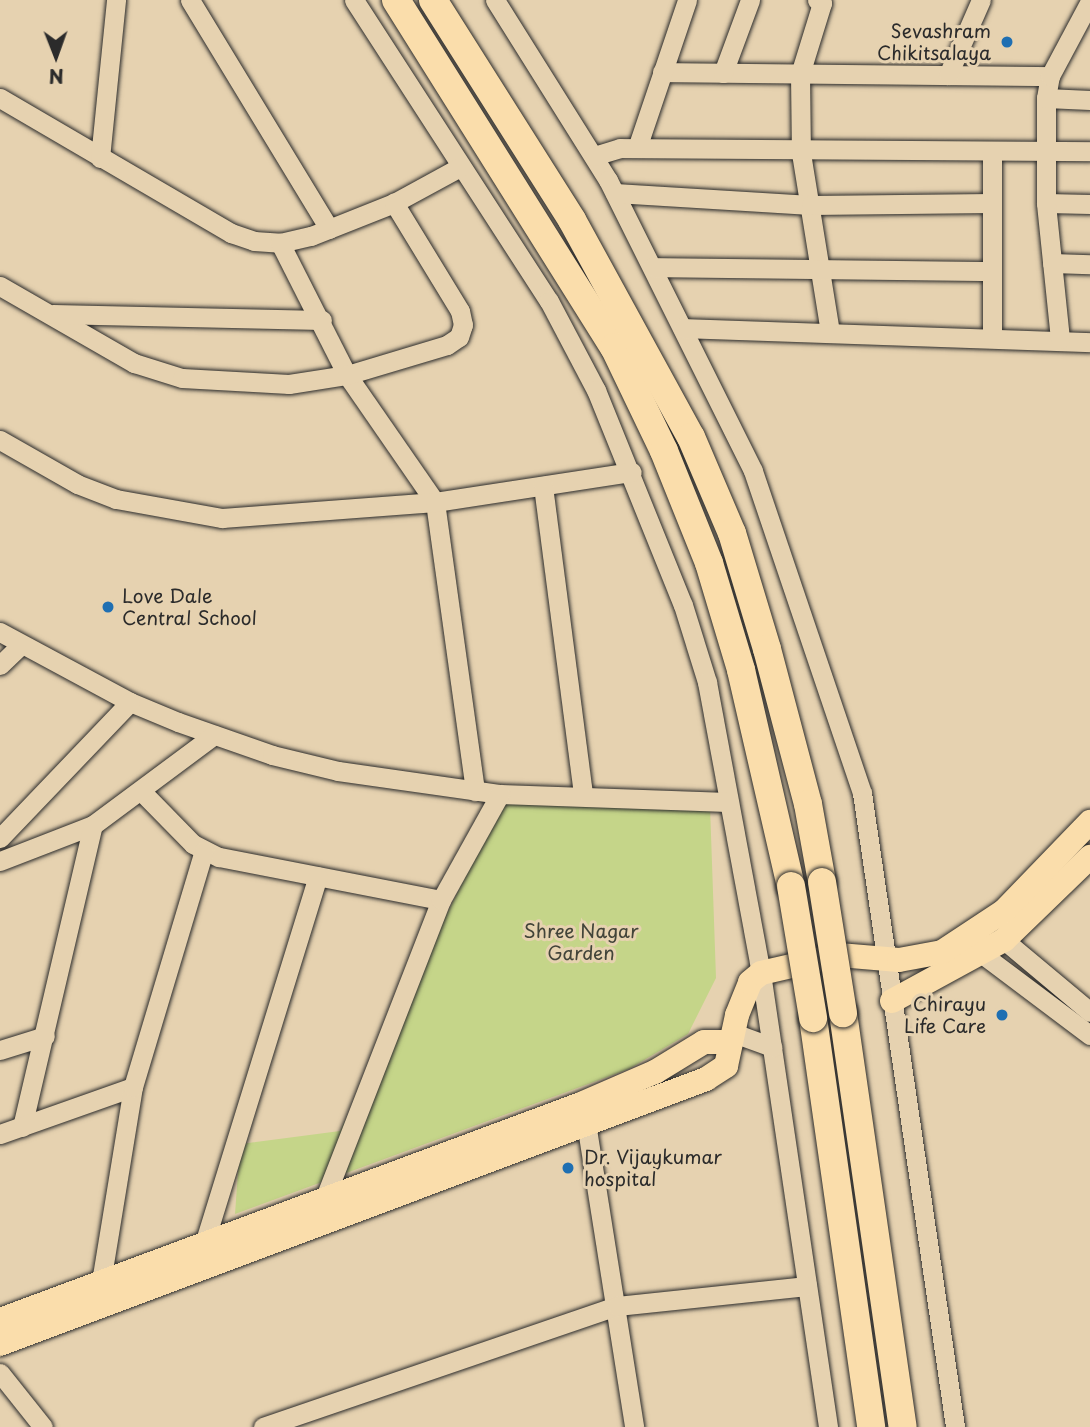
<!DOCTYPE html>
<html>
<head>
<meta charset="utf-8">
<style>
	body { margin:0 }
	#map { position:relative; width:1090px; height:1427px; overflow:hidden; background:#e6d2b0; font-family:"Playpen Sans",sans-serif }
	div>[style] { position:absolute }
	.green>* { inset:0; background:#c5d589 }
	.roads { filter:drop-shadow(0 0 2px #2b2b2b) drop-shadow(0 0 2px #2b2b2b) }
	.minor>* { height:19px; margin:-9.5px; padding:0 9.5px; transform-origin:9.5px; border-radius:9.5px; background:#e6d2b0 }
	.major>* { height:24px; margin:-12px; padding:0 12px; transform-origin:12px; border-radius:12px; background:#faddab }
	.highway>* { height:28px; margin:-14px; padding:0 14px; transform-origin:14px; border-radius:14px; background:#faddab }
	.bridges { filter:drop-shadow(0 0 2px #2b2b2b) drop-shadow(0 0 2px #2b2b2b) }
	.highway-bridge>* { height:28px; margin:-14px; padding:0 14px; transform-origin:14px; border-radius:14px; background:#faddab }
	.dots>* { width:19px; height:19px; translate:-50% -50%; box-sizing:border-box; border:4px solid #e6d2b0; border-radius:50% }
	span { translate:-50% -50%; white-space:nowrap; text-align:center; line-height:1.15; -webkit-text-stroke:6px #e6d2b0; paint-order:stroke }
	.poi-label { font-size:19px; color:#2b2b2b }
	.right { translate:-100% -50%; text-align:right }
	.left { translate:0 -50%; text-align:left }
	.park-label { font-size:19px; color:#424439 }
	.north { position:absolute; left:21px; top:21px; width:70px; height:70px; -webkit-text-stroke:5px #e6d2b0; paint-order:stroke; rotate:179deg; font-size:19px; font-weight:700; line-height:28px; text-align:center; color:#2b2b2b }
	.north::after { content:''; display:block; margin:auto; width:24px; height:32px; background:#2b2b2b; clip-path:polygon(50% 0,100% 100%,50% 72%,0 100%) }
</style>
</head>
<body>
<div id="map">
	<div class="green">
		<i style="clip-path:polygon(507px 792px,710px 806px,716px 978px,688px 1034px,629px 1069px,235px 1214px,240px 1144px,340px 1131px)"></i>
	</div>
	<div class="roads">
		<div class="minor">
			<i style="left:190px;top:0;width:268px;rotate:58.7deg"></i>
			<i style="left:354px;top:0;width:359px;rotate:57.1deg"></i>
			<i style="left:549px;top:301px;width:101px;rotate:62.2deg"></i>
			<i style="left:596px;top:390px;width:232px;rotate:68deg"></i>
			<i style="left:683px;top:605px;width:81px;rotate:72.7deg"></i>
			<i style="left:707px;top:682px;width:296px;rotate:79.5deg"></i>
			<i style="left:761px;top:973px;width:459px;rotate:81.6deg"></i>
			<i style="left:495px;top:0;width:213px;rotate:57.9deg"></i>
			<i style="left:608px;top:180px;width:325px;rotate:63.5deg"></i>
			<i style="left:753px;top:471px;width:340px;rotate:71.3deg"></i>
			<i style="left:862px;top:793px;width:641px;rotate:81.65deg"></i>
			<i style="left:817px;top:0;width:6px;rotate:31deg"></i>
			<i style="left:822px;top:3px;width:74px;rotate:107.2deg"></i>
			<i style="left:800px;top:74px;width:79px;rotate:89.3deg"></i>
			<i style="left:801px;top:153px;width:181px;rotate:80.8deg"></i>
			<i style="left:662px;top:72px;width:388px;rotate:0.6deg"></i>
			<i style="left:723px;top:73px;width:78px;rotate:-69.7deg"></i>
			<i style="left:948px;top:75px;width:82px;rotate:-66.3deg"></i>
			<i style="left:0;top:98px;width:268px;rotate:30.3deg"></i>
			<i style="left:231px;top:233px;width:24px;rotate:19deg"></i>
			<i style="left:254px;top:241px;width:26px;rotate:4deg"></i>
			<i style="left:280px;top:243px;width:32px;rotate:-13deg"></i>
			<i style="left:311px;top:236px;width:89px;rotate:-21.7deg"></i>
			<i style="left:394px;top:203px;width:75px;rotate:-28.6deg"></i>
			<i style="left:1046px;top:98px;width:44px;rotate:2.6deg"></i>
			<i style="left:637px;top:148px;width:156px;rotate:-71.3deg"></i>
			<i style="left:594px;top:156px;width:27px;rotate:-17deg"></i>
			<i style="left:620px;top:148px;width:470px;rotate:0.4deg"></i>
			<i style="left:100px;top:158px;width:159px;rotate:-84.2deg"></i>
			<i style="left:615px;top:193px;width:196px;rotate:3.5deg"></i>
			<i style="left:811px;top:205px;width:181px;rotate:-0.6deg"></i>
			<i style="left:1046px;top:203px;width:44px;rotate:1.3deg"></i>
			<i style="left:280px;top:243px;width:148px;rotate:63.1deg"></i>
			<i style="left:347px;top:375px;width:155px;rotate:55.3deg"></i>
			<i style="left:435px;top:502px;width:292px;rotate:82.1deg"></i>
			<i style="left:1052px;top:263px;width:38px;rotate:2deg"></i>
			<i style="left:653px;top:267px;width:339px;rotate:0.7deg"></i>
			<i style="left:0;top:286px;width:155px;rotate:29.9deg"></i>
			<i style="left:134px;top:363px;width:50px;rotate:17.4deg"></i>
			<i style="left:182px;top:378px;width:107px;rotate:3.2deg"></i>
			<i style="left:289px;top:384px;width:59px;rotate:-8.8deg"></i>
			<i style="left:347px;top:375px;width:104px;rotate:-16.7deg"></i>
			<i style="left:447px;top:345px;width:14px;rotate:-34deg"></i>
			<i style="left:459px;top:337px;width:13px;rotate:-72deg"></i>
			<i style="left:463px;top:325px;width:14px;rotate:-102deg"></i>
			<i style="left:460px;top:311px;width:127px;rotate:-121.4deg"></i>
			<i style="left:53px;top:314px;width:269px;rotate:1.3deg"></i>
			<i style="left:683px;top:328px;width:407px;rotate:2deg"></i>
			<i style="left:992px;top:337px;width:184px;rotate:-90deg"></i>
			<i style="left:1060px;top:339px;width:137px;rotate:-95.9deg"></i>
			<i style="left:1046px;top:203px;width:105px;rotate:-90deg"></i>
			<i style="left:1046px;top:98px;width:22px;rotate:-80deg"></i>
			<i style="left:1050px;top:76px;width:85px;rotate:-61.9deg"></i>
			<i style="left:0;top:440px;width:89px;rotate:29.7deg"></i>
			<i style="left:77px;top:484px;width:42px;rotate:21deg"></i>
			<i style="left:116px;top:499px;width:108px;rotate:10.2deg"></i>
			<i style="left:222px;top:518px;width:214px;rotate:-4.3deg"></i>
			<i style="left:435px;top:502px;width:199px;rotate:-8.7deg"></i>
			<i style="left:543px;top:486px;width:312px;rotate:82.6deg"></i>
			<i style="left:0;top:632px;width:148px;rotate:28.3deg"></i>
			<i style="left:130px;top:702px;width:52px;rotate:22.6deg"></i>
			<i style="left:178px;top:722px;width:100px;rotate:19.3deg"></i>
			<i style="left:272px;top:755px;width:68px;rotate:13.6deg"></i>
			<i style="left:338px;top:771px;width:164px;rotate:8.1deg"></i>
			<i style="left:500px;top:794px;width:228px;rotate:2deg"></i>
			<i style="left:0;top:665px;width:29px;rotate:-44deg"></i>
			<i style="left:142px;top:792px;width:73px;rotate:45.6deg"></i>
			<i style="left:193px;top:844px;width:29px;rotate:27deg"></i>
			<i style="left:219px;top:857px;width:226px;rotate:11deg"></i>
			<i style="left:441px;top:900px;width:319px;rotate:111.3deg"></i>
			<i style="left:0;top:838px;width:188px;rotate:-46.3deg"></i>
			<i style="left:0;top:861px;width:100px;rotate:-21.2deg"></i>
			<i style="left:93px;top:825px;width:151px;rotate:-36.6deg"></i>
			<i style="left:441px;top:900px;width:121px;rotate:-60.9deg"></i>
			<i style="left:1004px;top:940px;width:112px;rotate:39.9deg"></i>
			<i style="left:982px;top:954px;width:135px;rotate:36.9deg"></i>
			<i style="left:731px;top:1032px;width:44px;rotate:20.1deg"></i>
			<i style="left:0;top:1050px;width:47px;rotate:-17.3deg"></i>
			<i style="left:584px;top:1110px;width:321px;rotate:81deg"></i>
			<i style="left:22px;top:1127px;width:310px;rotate:-76.8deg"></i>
			<i style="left:0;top:1134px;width:141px;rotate:-19.5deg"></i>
			<i style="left:204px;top:1244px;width:385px;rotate:-72.8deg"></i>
			<i style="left:101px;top:1282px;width:198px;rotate:-80.7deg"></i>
			<i style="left:133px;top:1087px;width:246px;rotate:-73.3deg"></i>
			<i style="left:0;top:1373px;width:69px;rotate:51.5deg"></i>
			<i style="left:263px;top:1427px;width:374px;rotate:-18.9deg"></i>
			<i style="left:617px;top:1306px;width:191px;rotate:-6deg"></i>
		</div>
		<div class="major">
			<i style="left:892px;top:1001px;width:128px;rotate:-28.6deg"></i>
			<i style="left:1004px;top:940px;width:120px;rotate:-44deg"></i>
			<i style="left:0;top:1320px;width:620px;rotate:-20.39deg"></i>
			<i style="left:581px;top:1104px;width:81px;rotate:-23.4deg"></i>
			<i style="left:655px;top:1072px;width:57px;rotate:-31.5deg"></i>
			<i style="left:704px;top:1042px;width:25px"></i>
			<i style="left:0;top:1344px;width:754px;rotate:-20.57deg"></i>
			<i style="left:706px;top:1079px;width:24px;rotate:-33deg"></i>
			<i style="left:726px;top:1066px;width:52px;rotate:-77.8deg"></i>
			<i style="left:737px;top:1015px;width:35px;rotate:-68deg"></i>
			<i style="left:750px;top:982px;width:14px;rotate:-39deg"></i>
			<i style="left:761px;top:973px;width:80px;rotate:-13deg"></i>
			<i style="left:839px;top:955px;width:60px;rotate:4.8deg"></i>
			<i style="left:899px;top:960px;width:44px;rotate:-10.5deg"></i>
			<i style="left:942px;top:952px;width:74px;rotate:-33.5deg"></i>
			<i style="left:1004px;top:911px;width:124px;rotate:-46deg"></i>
		</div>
		<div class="highway">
			<i style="left:396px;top:0;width:410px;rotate:57.9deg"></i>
			<i style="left:614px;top:347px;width:115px;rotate:64.3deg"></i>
			<i style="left:664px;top:451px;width:121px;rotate:68.1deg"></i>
			<i style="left:709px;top:563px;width:112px;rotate:73.3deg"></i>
			<i style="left:741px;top:670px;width:222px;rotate:77deg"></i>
			<i style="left:433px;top:0;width:260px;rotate:57.7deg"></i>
			<i style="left:572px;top:220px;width:247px;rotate:61.3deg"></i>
			<i style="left:691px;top:437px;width:104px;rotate:66.9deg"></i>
			<i style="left:732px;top:533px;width:121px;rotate:73.2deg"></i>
			<i style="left:767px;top:649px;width:160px;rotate:75.2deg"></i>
			<i style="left:808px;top:804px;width:79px;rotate:79.8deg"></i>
			<i style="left:843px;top:1013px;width:418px;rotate:81.8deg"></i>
			<i style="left:813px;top:1018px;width:413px;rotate:81.9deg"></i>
		</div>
	</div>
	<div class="bridges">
		<div class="highway-bridge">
			<i style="left:822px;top:882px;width:133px;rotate:80.9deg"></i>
			<i style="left:791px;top:886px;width:134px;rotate:80.5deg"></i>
		</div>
	</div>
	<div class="dots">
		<i style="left:1007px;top:42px;background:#1f6fb2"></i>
		<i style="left:108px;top:607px;background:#1f6fb2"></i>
		<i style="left:1002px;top:1015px;background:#1f6fb2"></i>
		<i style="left:568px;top:1168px;background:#1f6fb2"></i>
	</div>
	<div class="poi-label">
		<span class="right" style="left:991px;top:42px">Sevashram<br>Chikitsalaya</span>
		<span class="left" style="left:122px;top:607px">Love Dale<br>Central School</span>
		<span class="right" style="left:986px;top:1015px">Chirayu<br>Life Care</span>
		<span class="left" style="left:584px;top:1168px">Dr. Vijaykumar<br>hospital</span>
	</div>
	<div class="park-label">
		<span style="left:581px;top:942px">Shree Nagar<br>Garden</span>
	</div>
	<div class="north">N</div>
</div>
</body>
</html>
